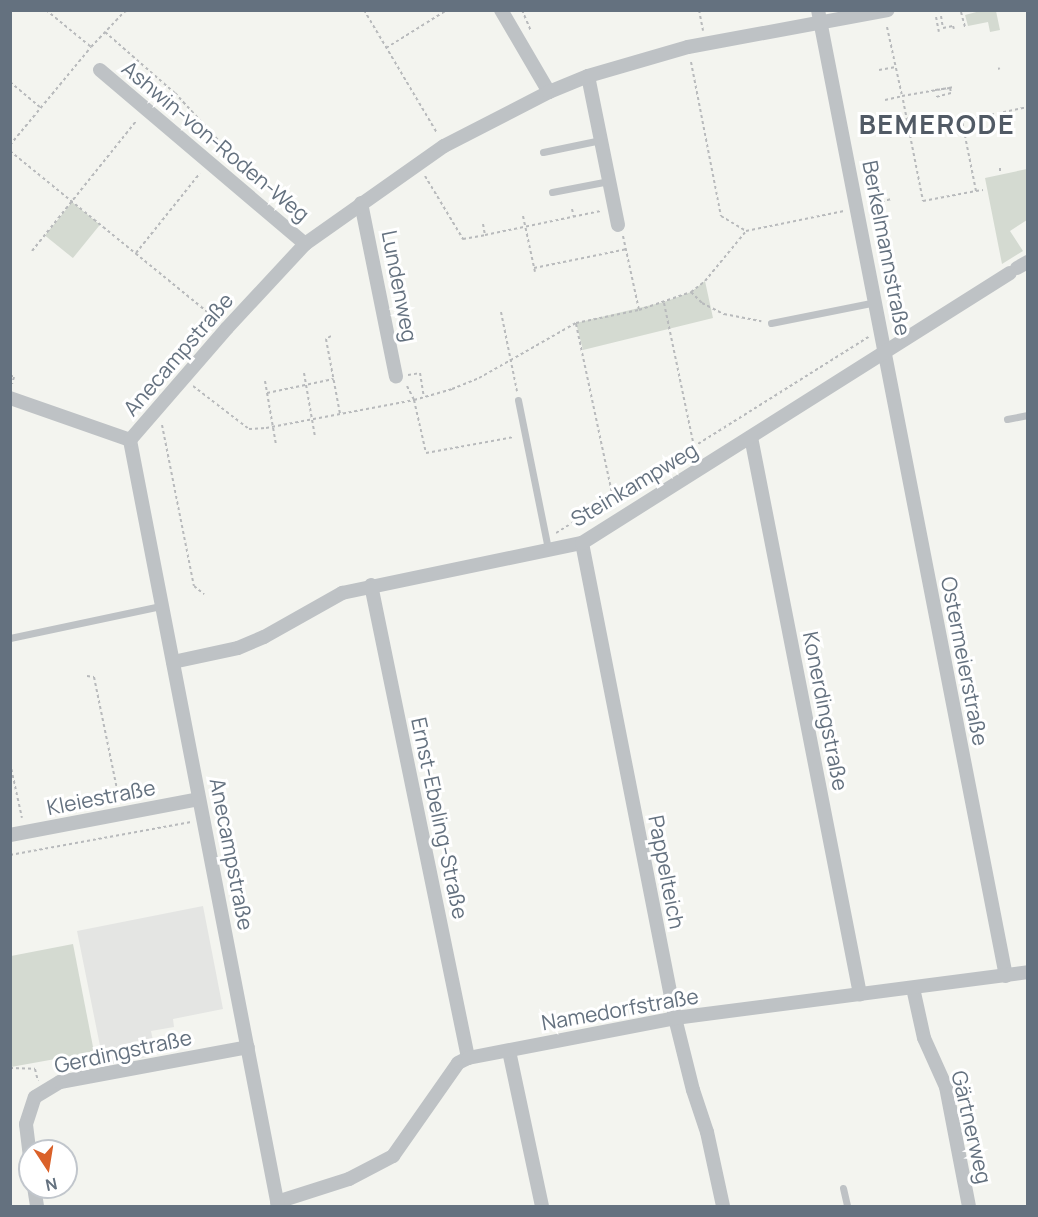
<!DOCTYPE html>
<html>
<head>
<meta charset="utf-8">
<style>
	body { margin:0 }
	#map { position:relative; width:1038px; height:1217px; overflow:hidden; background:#f3f4ef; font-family:Manrope,sans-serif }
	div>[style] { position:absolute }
	.built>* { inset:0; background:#e4e5e3 }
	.green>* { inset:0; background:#d4dad1; transform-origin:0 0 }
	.path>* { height:2px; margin-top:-1px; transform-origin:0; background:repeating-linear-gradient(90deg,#b8babc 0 3px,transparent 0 6px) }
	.service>* { height:7px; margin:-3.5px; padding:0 3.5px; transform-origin:3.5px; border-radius:3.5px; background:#bec2c5 }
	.minor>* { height:14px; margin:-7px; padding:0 7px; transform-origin:7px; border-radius:7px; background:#bec2c5 }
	span { translate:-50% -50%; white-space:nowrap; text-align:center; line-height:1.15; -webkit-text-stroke:6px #fff; paint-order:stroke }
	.street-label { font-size:21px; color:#64717f }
	.district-label { font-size:27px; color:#515a65; font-weight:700; letter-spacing:1.5px }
	.frame { position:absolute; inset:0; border:12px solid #64717f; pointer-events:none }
	.north { position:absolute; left:18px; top:1139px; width:60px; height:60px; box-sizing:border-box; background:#fff; border:2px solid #c1c6cc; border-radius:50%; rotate:168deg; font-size:16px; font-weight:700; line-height:24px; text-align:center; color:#64717f }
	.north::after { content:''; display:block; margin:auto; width:21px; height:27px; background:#da6129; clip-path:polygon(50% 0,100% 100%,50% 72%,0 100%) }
</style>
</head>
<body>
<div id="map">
	<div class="built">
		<i style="clip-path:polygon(203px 906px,223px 1009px,173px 1019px,174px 1027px,151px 1031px,156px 1055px,104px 1066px,77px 931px)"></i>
	</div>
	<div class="green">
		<i style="clip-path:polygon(984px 10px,996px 11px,1000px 30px,990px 32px,988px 22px,968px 26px,965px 15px)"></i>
		<i style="clip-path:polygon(1027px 169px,1027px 220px,1010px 231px,1023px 251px,1002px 264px,985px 178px)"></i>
		<i style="left:72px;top:202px;width:36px;height:43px;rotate:39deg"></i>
		<i style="clip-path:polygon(705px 281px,713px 318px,583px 350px,576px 323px,664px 302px,691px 292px)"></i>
		<i style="clip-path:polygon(73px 944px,94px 1052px,11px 1067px,11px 956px)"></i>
	</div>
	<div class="path">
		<i style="left:46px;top:10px;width:58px;rotate:39.4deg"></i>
		<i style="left:364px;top:10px;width:143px;rotate:59.3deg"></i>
		<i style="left:522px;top:10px;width:23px;rotate:67deg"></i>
		<i style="left:699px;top:10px;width:21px;rotate:79deg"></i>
		<i style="left:961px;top:12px;width:16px;rotate:75deg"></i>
		<i style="left:941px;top:16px;width:12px;rotate:81deg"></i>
		<i style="left:943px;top:28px;width:10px;rotate:-11deg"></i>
		<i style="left:953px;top:26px;width:3px;rotate:72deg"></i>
		<i style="left:936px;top:17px;width:15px;rotate:79deg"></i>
		<i style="left:887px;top:27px;width:71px;rotate:77.7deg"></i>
		<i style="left:902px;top:96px;width:53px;rotate:-9.8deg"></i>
		<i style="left:105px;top:32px;width:93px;rotate:41.1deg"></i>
		<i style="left:175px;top:93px;width:129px;rotate:47.5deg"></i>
		<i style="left:386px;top:48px;width:72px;rotate:-31.9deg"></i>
		<i style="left:691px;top:62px;width:157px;rotate:79deg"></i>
		<i style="left:721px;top:216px;width:29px;rotate:31deg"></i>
		<i style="left:998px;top:69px;width:2px;rotate:-27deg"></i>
		<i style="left:879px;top:70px;width:17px;rotate:-10deg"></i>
		<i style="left:10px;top:82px;width:39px;rotate:40deg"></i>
		<i style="left:935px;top:90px;width:15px;rotate:-8deg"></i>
		<i style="left:950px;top:88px;width:5px;rotate:79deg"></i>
		<i style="left:951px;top:93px;width:16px;rotate:165deg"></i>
		<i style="left:885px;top:100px;width:17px;rotate:-13deg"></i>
		<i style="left:903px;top:100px;width:103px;rotate:78.8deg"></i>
		<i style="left:923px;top:201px;width:54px;rotate:-10.7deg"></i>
		<i style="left:976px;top:191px;width:71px;rotate:-101.3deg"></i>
		<i style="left:962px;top:121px;width:67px;rotate:-12deg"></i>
		<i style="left:10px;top:145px;width:127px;rotate:-50.4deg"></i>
		<i style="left:91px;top:47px;width:48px;rotate:-46.7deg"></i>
		<i style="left:124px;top:12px;width:5px;rotate:-22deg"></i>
		<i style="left:10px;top:151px;width:266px;rotate:39.2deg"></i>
		<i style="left:1000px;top:168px;width:3px;rotate:90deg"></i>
		<i style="left:425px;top:176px;width:74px;rotate:58.9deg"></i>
		<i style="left:463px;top:239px;width:22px;rotate:-10deg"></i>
		<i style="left:976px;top:191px;width:7px;rotate:-8deg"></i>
		<i style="left:870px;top:205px;width:22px;rotate:-16deg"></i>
		<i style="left:572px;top:209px;width:8px;rotate:76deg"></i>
		<i style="left:523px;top:216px;width:57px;rotate:77.9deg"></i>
		<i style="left:483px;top:224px;width:11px;rotate:80deg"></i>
		<i style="left:485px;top:235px;width:118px;rotate:-11.7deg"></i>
		<i style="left:623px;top:236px;width:76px;rotate:77.8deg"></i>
		<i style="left:32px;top:251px;width:168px;rotate:-51.3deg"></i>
		<i style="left:136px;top:253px;width:102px;rotate:-51.3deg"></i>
		<i style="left:534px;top:268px;width:95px;rotate:-11.5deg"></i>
		<i style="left:691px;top:292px;width:16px;rotate:45deg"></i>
		<i style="left:702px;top:303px;width:25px;rotate:27deg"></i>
		<i style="left:724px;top:314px;width:38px;rotate:11deg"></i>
		<i style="left:664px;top:303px;width:147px;rotate:78.2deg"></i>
		<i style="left:501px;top:312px;width:81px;rotate:78.6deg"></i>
		<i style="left:576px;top:324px;width:178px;rotate:78deg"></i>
		<i style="left:331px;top:336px;width:6px;rotate:149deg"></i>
		<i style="left:326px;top:339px;width:76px;rotate:79.4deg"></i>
		<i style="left:304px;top:373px;width:65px;rotate:80.2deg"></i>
		<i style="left:10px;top:375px;width:4px;rotate:27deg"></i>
		<i style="left:14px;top:377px;width:7px;rotate:106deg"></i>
		<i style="left:408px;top:375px;width:12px;rotate:-9deg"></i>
		<i style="left:420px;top:373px;width:24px;rotate:81deg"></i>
		<i style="left:265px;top:381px;width:65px;rotate:80.2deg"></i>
		<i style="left:193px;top:386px;width:71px;rotate:37.5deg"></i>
		<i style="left:249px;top:429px;width:17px;rotate:-3deg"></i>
		<i style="left:266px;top:428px;width:151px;rotate:-10.7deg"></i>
		<i style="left:414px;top:400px;width:40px;rotate:-16deg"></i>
		<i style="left:452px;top:389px;width:29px;rotate:-22deg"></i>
		<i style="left:479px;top:378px;width:112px;rotate:-29.6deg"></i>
		<i style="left:576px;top:323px;width:64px;rotate:-11.7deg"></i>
		<i style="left:639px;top:310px;width:55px;rotate:-19.1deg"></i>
		<i style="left:691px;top:292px;width:18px;rotate:-38deg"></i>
		<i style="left:705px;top:281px;width:65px;rotate:-50.6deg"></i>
		<i style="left:746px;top:231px;width:100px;rotate:-11.5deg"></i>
		<i style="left:407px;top:386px;width:16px;rotate:63deg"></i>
		<i style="left:414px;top:400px;width:54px;rotate:77.2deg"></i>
		<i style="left:426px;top:453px;width:89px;rotate:-10.3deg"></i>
		<i style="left:267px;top:393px;width:68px;rotate:-11.8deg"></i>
		<i style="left:162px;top:425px;width:164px;rotate:78.8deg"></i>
		<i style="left:194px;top:586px;width:13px;rotate:39deg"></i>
		<i style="left:556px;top:533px;width:369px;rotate:-32.1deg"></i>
		<i style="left:87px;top:676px;width:7px;rotate:8deg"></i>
		<i style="left:94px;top:677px;width:125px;rotate:78.4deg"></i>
		<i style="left:10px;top:763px;width:56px;rotate:77.7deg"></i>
		<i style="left:10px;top:855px;width:184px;rotate:-10.3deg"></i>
		<i style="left:10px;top:1068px;width:25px;rotate:2deg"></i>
		<i style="left:35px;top:1069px;width:12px;rotate:76deg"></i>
	</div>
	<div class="service">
		<i style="left:543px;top:152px;width:59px;rotate:-11.7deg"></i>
		<i style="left:552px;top:192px;width:58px;rotate:-10.9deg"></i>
		<i style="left:771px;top:323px;width:107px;rotate:-11.3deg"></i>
		<i style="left:518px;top:400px;width:152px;rotate:78.6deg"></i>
		<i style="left:1007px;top:419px;width:21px;rotate:-11deg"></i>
		<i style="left:10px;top:638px;width:154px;rotate:-12deg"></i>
		<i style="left:843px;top:1188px;width:18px;rotate:77deg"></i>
	</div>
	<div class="minor">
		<i style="left:501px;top:10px;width:95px;rotate:59.7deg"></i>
		<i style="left:818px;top:10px;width:984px;rotate:78.99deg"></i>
		<i style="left:100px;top:70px;width:269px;rotate:40.3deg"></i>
		<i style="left:588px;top:76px;width:152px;rotate:78.6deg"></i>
		<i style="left:361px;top:203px;width:177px;rotate:78.6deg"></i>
		<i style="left:1017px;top:268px;width:13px;rotate:-29deg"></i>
		<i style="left:10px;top:398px;width:127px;rotate:19.3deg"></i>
		<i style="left:751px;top:437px;width:568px;rotate:78.93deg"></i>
		<i style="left:582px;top:543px;width:484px;rotate:78.9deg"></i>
		<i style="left:675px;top:1018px;width:74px;rotate:76deg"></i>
		<i style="left:693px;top:1090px;width:44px;rotate:71.6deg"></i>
		<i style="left:707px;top:1132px;width:76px;rotate:77.8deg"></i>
		<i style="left:371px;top:585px;width:483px;rotate:78.4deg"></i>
		<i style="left:173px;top:662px;width:66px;rotate:-12.2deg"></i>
		<i style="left:238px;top:648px;width:28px;rotate:-23deg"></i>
		<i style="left:264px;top:637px;width:90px;rotate:-29.4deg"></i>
		<i style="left:342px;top:593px;width:245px;rotate:-11.8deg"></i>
		<i style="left:582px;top:543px;width:506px;rotate:-32.25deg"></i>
		<i style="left:10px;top:835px;width:192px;rotate:-10.8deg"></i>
		<i style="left:913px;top:988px;width:51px;rotate:77.6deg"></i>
		<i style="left:924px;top:1038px;width:54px;rotate:65.8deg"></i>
		<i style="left:946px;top:1087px;width:121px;rotate:79.1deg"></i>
		<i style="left:509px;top:1051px;width:158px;rotate:78deg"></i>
		<i style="left:30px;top:1157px;width:33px;rotate:-97deg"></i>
		<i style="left:26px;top:1124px;width:28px;rotate:-72deg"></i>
		<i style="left:35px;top:1097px;width:29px;rotate:-31deg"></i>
		<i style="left:60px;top:1082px;width:191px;rotate:-10.5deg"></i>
		<i style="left:34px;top:1187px;width:19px;rotate:81deg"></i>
		<i style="left:277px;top:1202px;width:76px;rotate:-17.7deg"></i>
		<i style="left:349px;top:1179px;width:50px;rotate:-27.6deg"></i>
		<i style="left:393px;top:1156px;width:113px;rotate:-55deg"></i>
		<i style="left:458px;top:1063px;width:11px;rotate:-27deg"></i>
		<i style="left:468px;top:1058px;width:211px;rotate:-10.9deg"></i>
		<i style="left:675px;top:1018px;width:356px;rotate:-7.4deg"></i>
		<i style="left:278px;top:1206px;width:780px;rotate:-100.94deg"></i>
		<i style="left:130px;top:440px;width:148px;rotate:-49.1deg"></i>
		<i style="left:227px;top:328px;width:115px;rotate:-47.1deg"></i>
		<i style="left:305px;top:244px;width:170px;rotate:-35.2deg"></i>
		<i style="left:444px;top:146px;width:118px;rotate:-27.2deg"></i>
		<i style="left:549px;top:92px;width:42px;rotate:-22.3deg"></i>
		<i style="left:588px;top:76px;width:104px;rotate:-16.2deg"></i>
		<i style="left:688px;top:47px;width:203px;rotate:-10.5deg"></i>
	</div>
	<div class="street-label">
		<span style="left:216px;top:141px;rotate:40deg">Ashwin-von-Roden-Weg</span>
		<span style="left:887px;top:248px;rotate:79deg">Berkelmannstraße</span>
		<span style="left:400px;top:286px;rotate:79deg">Lundenweg</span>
		<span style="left:178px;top:354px;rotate:-49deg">Anecampstraße</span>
		<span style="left:634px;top:484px;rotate:-31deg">Steinkampweg</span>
		<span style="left:965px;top:661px;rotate:79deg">Ostermeierstraße</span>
		<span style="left:826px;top:711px;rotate:79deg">Konerdingstraße</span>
		<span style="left:101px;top:797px;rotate:-11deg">Kleiestraße</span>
		<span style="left:440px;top:818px;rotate:78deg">Ernst-Ebeling-Straße</span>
		<span style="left:232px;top:854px;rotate:79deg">Anecampstraße</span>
		<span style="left:667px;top:872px;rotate:79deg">Pappelteich</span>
		<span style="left:620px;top:1009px;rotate:-10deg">Namedorfstraße</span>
		<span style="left:123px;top:1051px;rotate:-12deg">Gerdingstraße</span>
		<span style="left:972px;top:1127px;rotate:77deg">Gärtnerweg</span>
	</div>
	<div class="district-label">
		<span style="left:937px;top:124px">BEMERODE</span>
	</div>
	<div class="frame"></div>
	<div class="north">N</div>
</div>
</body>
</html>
